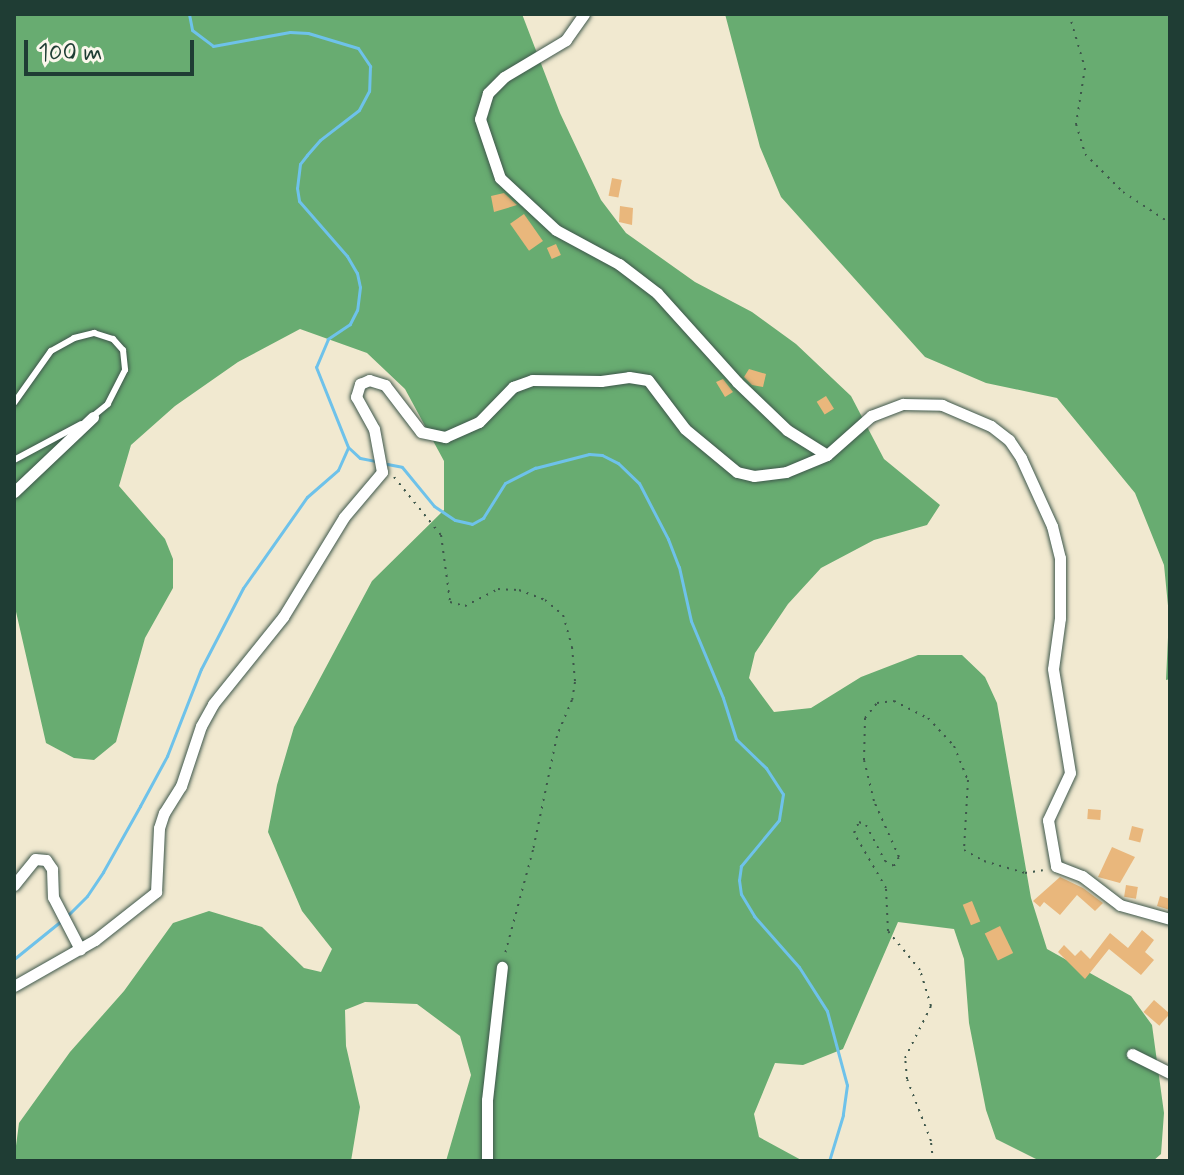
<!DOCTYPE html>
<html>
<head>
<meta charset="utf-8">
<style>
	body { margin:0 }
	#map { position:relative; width:1184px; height:1175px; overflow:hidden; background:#f1e9d0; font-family:Mynerve,sans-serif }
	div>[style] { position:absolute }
	.forest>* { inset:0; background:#68ac71 }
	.stream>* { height:3px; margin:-1.5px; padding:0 1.5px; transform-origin:1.5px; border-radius:1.5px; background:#6ec2ea }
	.building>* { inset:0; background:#e9b77c; transform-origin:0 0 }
	.path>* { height:2px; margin-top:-1px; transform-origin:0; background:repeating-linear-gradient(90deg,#3e574b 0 2px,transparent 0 8px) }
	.roads { filter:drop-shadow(0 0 2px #3e574b) drop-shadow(0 0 2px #3e574b) }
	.service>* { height:6px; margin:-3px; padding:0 3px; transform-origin:3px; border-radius:3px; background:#fff }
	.minor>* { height:11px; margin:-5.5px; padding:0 5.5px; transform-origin:5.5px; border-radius:5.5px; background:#fff }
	span { translate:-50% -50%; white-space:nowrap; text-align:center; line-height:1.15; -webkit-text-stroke:7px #fbf7ec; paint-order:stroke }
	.frame { position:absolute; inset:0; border:16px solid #1f3d34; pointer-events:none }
	.scale { position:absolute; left:24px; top:40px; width:170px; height:36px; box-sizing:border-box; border:4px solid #1f3d34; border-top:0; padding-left:10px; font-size:24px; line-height:28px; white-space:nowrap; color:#1f3d34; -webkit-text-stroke:6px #fbf7ec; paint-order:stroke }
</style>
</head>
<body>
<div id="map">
	<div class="forest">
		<i style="clip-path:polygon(14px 14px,522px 14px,560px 113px,601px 200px,626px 233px,695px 282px,752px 312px,796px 344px,851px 396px,884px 459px,940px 505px,927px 525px,874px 540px,821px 568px,788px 604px,755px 653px,749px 678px,774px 712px,811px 708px,861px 677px,918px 655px,962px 655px,985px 677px,997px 703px,1031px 898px,1047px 949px,1131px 996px,1152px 1025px,1164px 1113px,1161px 1154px,1153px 1161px,1050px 1161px,1038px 1160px,996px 1139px,986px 1110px,969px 1023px,964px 959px,954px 929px,898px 922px,843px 1049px,803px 1065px,775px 1063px,754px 1114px,759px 1137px,803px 1161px,446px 1161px,471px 1075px,460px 1036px,417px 1004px,365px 1002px,345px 1010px,346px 1046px,360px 1107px,351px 1161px,14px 1161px,19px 1123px,70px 1052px,124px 991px,173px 923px,209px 911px,262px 927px,304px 968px,321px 972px,332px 949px,302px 911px,268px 832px,277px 785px,294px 727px,372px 581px,444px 510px,444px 461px,405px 389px,367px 353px,300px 329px,238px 362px,175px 406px,131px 445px,119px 486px,165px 539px,173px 559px,173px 588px,145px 638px,116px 742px,94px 760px,74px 758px,46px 743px,14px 603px)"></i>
		<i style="clip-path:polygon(725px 14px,1170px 14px,1170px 679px,1166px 680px,1169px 616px,1164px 565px,1135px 493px,1057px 398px,986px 383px,925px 357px,781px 197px,760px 147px)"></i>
	</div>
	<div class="stream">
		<i style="left:189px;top:14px;width:16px;rotate:79deg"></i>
		<i style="left:192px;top:30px;width:26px;rotate:37deg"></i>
		<i style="left:213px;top:46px;width:78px;rotate:-10.3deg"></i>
		<i style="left:290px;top:32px;width:18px;rotate:3deg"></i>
		<i style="left:308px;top:33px;width:52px;rotate:16.7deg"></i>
		<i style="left:358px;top:48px;width:22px;rotate:56deg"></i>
		<i style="left:370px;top:66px;width:25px;rotate:92deg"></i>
		<i style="left:369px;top:91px;width:21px;rotate:118deg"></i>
		<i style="left:359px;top:110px;width:49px;rotate:142.4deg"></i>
		<i style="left:320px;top:140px;width:20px;rotate:131deg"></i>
		<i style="left:307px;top:155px;width:11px;rotate:128deg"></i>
		<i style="left:300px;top:164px;width:24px;rotate:97deg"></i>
		<i style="left:297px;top:188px;width:13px;rotate:81deg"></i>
		<i style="left:299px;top:201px;width:73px;rotate:48.9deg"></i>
		<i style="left:347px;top:256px;width:20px;rotate:60deg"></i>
		<i style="left:357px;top:273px;width:14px;rotate:78deg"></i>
		<i style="left:360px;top:287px;width:23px;rotate:97deg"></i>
		<i style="left:357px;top:310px;width:16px;rotate:117deg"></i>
		<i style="left:350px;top:324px;width:27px;rotate:146deg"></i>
		<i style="left:328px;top:339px;width:30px;rotate:113deg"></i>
		<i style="left:316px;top:367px;width:86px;rotate:68.2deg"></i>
		<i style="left:348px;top:447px;width:16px;rotate:43deg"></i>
		<i style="left:360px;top:458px;width:15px;rotate:11deg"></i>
		<i style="left:382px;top:463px;width:20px;rotate:11deg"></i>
		<i style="left:402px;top:467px;width:50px;rotate:50.6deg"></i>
		<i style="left:434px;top:506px;width:25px;rotate:34deg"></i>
		<i style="left:455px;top:520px;width:17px;rotate:13deg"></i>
		<i style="left:472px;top:524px;width:13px;rotate:-29deg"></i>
		<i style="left:483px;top:518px;width:41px;rotate:-57.8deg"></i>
		<i style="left:505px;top:483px;width:34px;rotate:-27deg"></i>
		<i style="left:535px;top:468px;width:56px;rotate:-14.5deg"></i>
		<i style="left:589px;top:454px;width:13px;rotate:4deg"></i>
		<i style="left:602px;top:455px;width:18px;rotate:27deg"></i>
		<i style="left:618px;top:463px;width:29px;rotate:44deg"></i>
		<i style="left:639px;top:483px;width:63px;rotate:62.6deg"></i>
		<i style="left:668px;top:539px;width:30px;rotate:69deg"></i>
		<i style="left:679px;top:567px;width:55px;rotate:77.5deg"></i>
		<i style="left:691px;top:621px;width:83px;rotate:67.4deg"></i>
		<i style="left:723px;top:698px;width:43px;rotate:72.4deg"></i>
		<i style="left:736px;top:739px;width:42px;rotate:44deg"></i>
		<i style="left:766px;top:768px;width:31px;rotate:57deg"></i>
		<i style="left:783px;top:794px;width:26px;rotate:99deg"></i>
		<i style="left:779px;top:820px;width:60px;rotate:129.6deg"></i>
		<i style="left:741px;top:866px;width:14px;rotate:98deg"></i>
		<i style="left:739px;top:880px;width:14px;rotate:82deg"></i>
		<i style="left:741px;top:894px;width:26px;rotate:59deg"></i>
		<i style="left:754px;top:916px;width:68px;rotate:48.6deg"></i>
		<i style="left:799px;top:967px;width:52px;rotate:57.5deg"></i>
		<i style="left:827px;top:1011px;width:77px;rotate:74.9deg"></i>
		<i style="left:847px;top:1085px;width:30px;rotate:98deg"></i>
		<i style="left:843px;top:1115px;width:48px;rotate:106.9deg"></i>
		<i style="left:67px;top:916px;width:28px;rotate:-45deg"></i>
		<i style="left:87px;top:896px;width:29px;rotate:-56deg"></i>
		<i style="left:103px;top:872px;width:76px;rotate:-60.7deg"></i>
		<i style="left:140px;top:806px;width:57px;rotate:-61.6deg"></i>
		<i style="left:167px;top:756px;width:93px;rotate:-68.7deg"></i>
		<i style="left:201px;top:669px;width:91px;rotate:-62.6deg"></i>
		<i style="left:243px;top:588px;width:111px;rotate:-54.9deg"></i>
		<i style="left:307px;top:497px;width:41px;rotate:-41.1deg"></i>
		<i style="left:338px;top:470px;width:24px;rotate:-66deg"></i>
		<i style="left:14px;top:959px;width:60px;rotate:-39deg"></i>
	</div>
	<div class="building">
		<i style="left:612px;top:178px;width:10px;height:18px;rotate:11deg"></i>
		<i style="clip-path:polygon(504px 193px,517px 205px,494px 212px,491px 196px)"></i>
		<i style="clip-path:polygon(620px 206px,633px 208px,632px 225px,619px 222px)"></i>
		<i style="left:524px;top:214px;width:33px;height:17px;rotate:55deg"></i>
		<i style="left:556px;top:244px;width:12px;height:10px;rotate:66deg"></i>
		<i style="clip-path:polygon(749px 369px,766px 374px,763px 387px,752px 385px,744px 377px)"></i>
		<i style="clip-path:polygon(723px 379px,733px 392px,725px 397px,716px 382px)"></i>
		<i style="left:826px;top:396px;width:15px;height:11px;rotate:58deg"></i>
		<i style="left:1088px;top:809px;width:13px;height:10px;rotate:4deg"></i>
		<i style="left:1132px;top:826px;width:12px;height:14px;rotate:14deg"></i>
		<i style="clip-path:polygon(1112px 847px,1135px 857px,1120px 883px,1098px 877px)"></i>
		<i style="clip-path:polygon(1060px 877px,1083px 888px,1103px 903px,1095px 911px,1077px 895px,1060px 915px,1044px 902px,1040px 907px,1033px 901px)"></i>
		<i style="left:1126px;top:885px;width:12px;height:12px;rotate:9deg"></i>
		<i style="clip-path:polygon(1160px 896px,1170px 899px,1170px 910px,1157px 906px)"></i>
		<i style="left:972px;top:901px;width:22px;height:10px;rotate:68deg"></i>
		<i style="left:1000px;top:926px;width:30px;height:17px;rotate:64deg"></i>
		<i style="clip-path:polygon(1142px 930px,1154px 940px,1145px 952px,1154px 960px,1141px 975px,1109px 949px,1085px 979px,1058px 952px,1064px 945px,1075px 956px,1081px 950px,1090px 959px,1110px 933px,1128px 948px)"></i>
		<i style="left:1154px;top:1000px;width:21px;height:16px;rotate:41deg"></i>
	</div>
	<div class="path">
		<i style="left:1069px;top:14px;width:56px;rotate:73.5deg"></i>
		<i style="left:1085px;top:68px;width:57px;rotate:99.1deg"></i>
		<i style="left:1076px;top:124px;width:31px;rotate:73deg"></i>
		<i style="left:1085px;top:154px;width:54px;rotate:45deg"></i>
		<i style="left:1123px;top:192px;width:56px;rotate:33.4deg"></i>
		<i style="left:394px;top:477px;width:75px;rotate:51deg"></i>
		<i style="left:441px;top:535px;width:68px;rotate:82.3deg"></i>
		<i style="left:450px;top:602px;width:16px;rotate:15deg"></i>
		<i style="left:465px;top:606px;width:37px;rotate:-27deg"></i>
		<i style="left:498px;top:589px;width:21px;rotate:3deg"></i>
		<i style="left:519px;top:590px;width:28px;rotate:21deg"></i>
		<i style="left:545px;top:600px;width:23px;rotate:40deg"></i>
		<i style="left:563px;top:615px;width:33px;rotate:74deg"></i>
		<i style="left:572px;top:647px;width:35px;rotate:85deg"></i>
		<i style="left:575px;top:682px;width:18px;rotate:99deg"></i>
		<i style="left:572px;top:700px;width:39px;rotate:113deg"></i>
		<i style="left:557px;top:736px;width:116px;rotate:101.9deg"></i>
		<i style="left:533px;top:850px;width:108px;rotate:105.1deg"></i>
		<i style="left:933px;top:1161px;width:20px;rotate:-96deg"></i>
		<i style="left:931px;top:1141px;width:66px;rotate:-111.2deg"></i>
		<i style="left:907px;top:1079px;width:21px;rotate:-95deg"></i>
		<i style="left:905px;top:1058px;width:58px;rotate:-63.4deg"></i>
		<i style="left:931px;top:1006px;width:38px;rotate:-107deg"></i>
		<i style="left:920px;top:970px;width:50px;rotate:-129.4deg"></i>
		<i style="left:888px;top:931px;width:43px;rotate:-92.7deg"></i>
		<i style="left:886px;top:888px;width:64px;rotate:-120.2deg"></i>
		<i style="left:854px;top:833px;width:12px;rotate:-66deg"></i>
		<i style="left:859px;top:822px;width:8px;rotate:23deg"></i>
		<i style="left:866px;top:825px;width:41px;rotate:62.2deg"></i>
		<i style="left:885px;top:861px;width:10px;rotate:29deg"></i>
		<i style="left:894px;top:866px;width:10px;rotate:-61deg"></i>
		<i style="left:899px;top:857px;width:61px;rotate:-114.1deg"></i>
		<i style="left:874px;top:801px;width:42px;rotate:-103.7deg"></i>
		<i style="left:864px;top:760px;width:42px;rotate:-88.6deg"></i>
		<i style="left:865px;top:718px;width:19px;rotate:-51deg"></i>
		<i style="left:877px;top:703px;width:17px;rotate:-7deg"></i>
		<i style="left:894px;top:701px;width:38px;rotate:27deg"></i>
		<i style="left:928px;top:718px;width:38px;rotate:47deg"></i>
		<i style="left:954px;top:746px;width:37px;rotate:68deg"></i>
		<i style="left:968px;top:780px;width:70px;rotate:93.3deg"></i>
		<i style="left:964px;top:850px;width:23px;rotate:29deg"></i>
		<i style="left:984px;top:861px;width:43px;rotate:16.3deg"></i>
		<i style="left:1025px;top:873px;width:18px;rotate:-9deg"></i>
	</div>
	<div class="roads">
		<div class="service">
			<i style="left:14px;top:403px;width:64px;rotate:-54.6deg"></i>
			<i style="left:51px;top:351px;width:26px;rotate:-29deg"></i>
			<i style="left:74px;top:338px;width:21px;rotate:-14deg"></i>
			<i style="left:94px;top:333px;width:20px;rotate:18deg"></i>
			<i style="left:113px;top:339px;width:15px;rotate:48deg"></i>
			<i style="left:123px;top:350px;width:20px;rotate:84deg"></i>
			<i style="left:125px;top:370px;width:38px;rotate:117deg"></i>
			<i style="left:108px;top:404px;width:22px;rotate:141deg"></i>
			<i style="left:14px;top:460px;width:76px;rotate:-28.2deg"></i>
		</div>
		<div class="minor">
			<i style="left:584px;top:14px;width:32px;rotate:125deg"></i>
			<i style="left:566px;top:40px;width:72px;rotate:149.2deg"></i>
			<i style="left:504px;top:77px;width:23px;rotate:135deg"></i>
			<i style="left:488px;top:93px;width:27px;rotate:107deg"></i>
			<i style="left:480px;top:119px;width:62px;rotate:71.3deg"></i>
			<i style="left:500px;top:178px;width:76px;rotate:42.9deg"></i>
			<i style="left:556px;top:230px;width:72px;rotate:28.4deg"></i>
			<i style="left:619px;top:264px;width:48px;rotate:37.3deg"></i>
			<i style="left:657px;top:293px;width:120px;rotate:48deg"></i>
			<i style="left:737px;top:382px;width:69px;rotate:43.8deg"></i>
			<i style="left:787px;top:430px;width:47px;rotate:32deg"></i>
			<i style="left:14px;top:492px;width:109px;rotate:-43.5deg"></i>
			<i style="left:14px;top:885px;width:33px;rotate:-51deg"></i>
			<i style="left:35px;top:859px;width:11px;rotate:5deg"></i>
			<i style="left:46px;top:860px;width:11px;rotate:56deg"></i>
			<i style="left:52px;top:869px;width:28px;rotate:88deg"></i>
			<i style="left:53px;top:897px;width:59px;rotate:62.6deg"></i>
			<i style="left:14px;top:986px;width:93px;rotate:-29.6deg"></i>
			<i style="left:95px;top:940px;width:78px;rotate:-38.2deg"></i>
			<i style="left:156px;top:892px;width:64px;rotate:-87.3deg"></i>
			<i style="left:159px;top:828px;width:16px;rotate:-72deg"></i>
			<i style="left:164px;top:813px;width:32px;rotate:-58deg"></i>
			<i style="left:181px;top:786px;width:63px;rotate:-71.6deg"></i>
			<i style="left:201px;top:726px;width:25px;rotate:-61deg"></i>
			<i style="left:213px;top:704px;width:112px;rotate:-51.2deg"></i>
			<i style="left:283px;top:617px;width:117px;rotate:-58.6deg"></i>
			<i style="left:344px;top:517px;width:59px;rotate:-49.8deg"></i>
			<i style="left:382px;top:472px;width:44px;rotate:-100.5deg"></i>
			<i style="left:374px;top:429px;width:37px;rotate:-119deg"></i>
			<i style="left:356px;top:397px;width:14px;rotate:-73deg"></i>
			<i style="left:360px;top:384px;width:10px;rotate:-24deg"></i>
			<i style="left:369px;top:380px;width:17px;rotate:17deg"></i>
			<i style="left:385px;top:385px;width:59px;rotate:52.5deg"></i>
			<i style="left:421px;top:432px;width:25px;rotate:12deg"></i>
			<i style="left:445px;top:437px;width:37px;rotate:-24deg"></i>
			<i style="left:479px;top:422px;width:49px;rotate:-45.8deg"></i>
			<i style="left:513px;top:387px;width:20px;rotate:-20deg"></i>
			<i style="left:532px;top:380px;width:69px;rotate:0.8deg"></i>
			<i style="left:601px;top:381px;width:28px;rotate:-8deg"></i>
			<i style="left:629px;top:377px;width:19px;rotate:9deg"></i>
			<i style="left:648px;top:380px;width:61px;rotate:52.9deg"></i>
			<i style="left:685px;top:429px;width:67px;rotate:39.6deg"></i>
			<i style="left:737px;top:472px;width:17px;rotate:13deg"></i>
			<i style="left:754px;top:476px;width:32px;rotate:-7deg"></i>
			<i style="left:786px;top:472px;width:44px;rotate:-22.5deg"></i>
			<i style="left:827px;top:455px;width:59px;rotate:-41.6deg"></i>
			<i style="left:871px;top:416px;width:34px;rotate:-21deg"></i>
			<i style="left:903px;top:404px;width:39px;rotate:1deg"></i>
			<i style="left:942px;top:405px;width:53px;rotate:23.2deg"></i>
			<i style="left:991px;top:426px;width:23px;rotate:38deg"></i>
			<i style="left:1009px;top:440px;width:22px;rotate:56deg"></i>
			<i style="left:1021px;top:458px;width:75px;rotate:65.5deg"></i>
			<i style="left:1052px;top:526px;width:33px;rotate:76deg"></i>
			<i style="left:1060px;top:558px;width:60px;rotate:90deg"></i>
			<i style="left:1060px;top:618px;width:51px;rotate:97.8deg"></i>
			<i style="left:1053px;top:669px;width:105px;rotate:80.7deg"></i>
			<i style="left:1070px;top:773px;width:52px;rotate:115.1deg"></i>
			<i style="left:1048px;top:820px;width:47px;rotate:80.1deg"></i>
			<i style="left:1056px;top:866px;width:28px;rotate:21deg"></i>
			<i style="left:1082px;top:876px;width:48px;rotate:37.3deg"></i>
			<i style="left:1120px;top:905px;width:52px;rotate:15.6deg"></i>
			<i style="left:1132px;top:1054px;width:42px;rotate:26.6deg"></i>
			<i style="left:487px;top:1161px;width:61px;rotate:-90deg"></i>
			<i style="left:487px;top:1100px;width:134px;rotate:-83.6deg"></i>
		</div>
	</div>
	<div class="frame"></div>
	<div class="scale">100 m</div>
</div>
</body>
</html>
